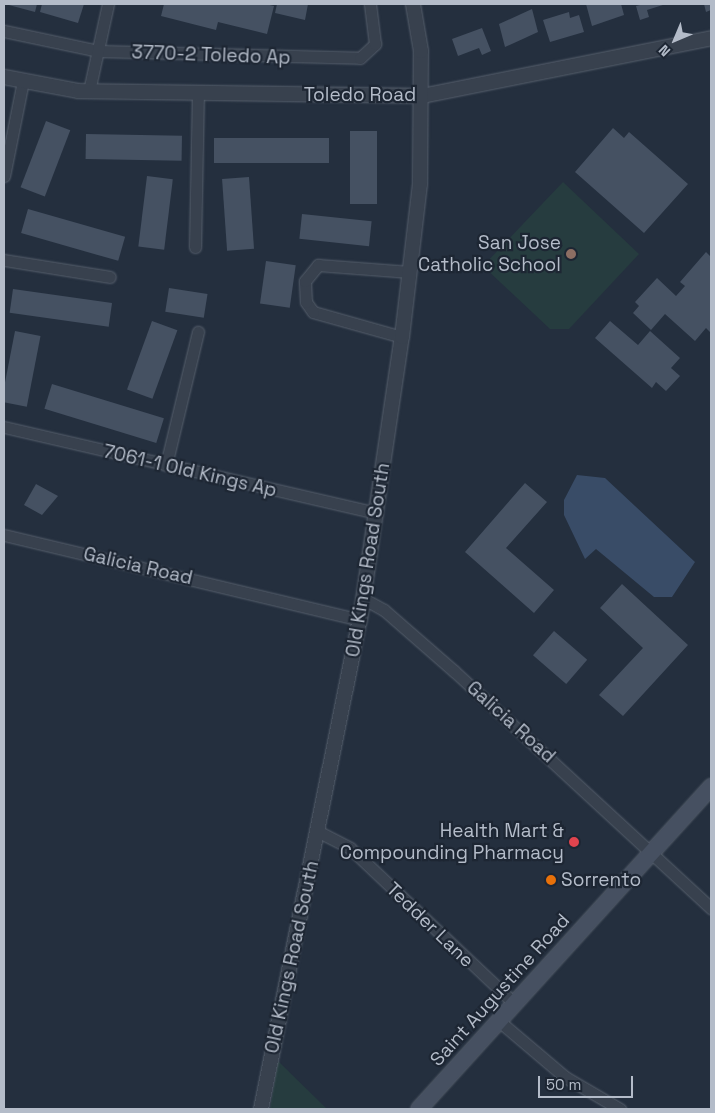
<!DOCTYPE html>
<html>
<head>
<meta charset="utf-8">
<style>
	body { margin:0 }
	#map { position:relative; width:715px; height:1113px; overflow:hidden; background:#242f3e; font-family:"Space Grotesk",sans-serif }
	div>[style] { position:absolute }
	.green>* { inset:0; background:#263c3f }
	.water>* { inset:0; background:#394c67 }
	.building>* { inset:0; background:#455162; transform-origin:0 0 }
	.roads { filter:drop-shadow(0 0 1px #565f6c) drop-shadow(0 0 1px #565f6c) }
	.minor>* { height:11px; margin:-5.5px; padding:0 5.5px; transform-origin:5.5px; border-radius:5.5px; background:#38414e }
	.tertiary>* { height:14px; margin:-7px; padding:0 7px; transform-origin:7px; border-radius:7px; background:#38414e }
	.secondary>* { height:16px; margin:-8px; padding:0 8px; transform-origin:8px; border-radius:8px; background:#465061 }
	.dots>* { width:14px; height:14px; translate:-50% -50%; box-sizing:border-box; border:2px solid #1d2633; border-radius:50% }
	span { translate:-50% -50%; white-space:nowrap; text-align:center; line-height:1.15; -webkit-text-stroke:4.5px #1d2633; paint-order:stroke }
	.street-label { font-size:19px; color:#b4bcc9 }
	.poi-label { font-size:19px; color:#b4bcc9 }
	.right { translate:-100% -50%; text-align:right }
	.left { translate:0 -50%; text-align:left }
	.frame { position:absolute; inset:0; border:5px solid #b4bcc9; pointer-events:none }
	.north { position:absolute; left:650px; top:15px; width:50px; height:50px; -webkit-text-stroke:4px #1d2633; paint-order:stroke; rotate:225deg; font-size:14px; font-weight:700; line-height:20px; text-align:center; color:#b4bcc9 }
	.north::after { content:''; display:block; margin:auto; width:18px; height:22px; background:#b4bcc9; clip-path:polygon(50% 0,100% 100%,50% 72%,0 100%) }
	.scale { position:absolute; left:538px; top:1076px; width:95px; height:22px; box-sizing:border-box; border:2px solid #b4bcc9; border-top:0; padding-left:6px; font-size:15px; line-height:18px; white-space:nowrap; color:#b4bcc9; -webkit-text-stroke:4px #1d2633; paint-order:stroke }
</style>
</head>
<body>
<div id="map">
	<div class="green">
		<i style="clip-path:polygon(563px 182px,639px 254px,569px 329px,550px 329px,483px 266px)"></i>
		<i style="clip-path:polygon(278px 1061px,327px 1109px,270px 1109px)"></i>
	</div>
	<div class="water">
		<i style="clip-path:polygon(577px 475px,605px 478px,695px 562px,672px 597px,654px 597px,596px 549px,585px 559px,564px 515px,564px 500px)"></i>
	</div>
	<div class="building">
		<i style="clip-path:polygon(5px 4px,37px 4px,35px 12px)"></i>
		<i style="clip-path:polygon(42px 4px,84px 4px,78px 23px,40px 12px)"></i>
		<i style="clip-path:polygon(164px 4px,265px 4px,274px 6px,267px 34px,218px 22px,216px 30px,161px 16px)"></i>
		<i style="clip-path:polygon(277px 4px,308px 4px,305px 20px,275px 13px)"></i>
		<i style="clip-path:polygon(586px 4px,621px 4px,624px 15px,592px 26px)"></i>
		<i style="clip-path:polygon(644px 4px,666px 4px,647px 10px,649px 17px,640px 20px,636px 6px)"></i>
		<i style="clip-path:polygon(704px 4px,711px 4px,711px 10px,706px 12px)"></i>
		<i style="clip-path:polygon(532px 9px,538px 32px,505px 47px,499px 24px)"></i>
		<i style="clip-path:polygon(569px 12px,570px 18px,579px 15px,584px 32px,550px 42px,543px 20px)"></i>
		<i style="clip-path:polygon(482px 28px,491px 51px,482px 55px,479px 48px,458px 56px,452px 39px)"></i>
		<i style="left:46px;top:121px;width:26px;height:71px;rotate:21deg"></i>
		<i style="clip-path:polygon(613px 128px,624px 138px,629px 132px,688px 184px,644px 233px,575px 172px)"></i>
		<i style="left:350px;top:131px;width:27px;height:73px"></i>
		<i style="left:86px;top:134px;width:96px;height:25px;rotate:1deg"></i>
		<i style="left:214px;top:138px;width:115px;height:25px"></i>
		<i style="left:147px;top:176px;width:26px;height:71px;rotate:7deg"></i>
		<i style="left:249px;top:177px;width:72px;height:27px;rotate:86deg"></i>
		<i style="left:28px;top:209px;width:101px;height:25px;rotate:16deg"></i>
		<i style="left:302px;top:214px;width:70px;height:25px;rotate:6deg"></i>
		<i style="clip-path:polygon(706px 252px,711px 257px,711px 333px,706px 328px,695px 341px,665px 314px,651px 330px,633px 313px,639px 306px,635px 302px,657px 278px,676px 296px,685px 286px,680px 282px)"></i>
		<i style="left:266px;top:261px;width:30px;height:43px;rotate:8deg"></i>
		<i style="left:169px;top:288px;width:39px;height:24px;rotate:9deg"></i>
		<i style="left:13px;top:289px;width:100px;height:24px;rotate:8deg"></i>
		<i style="left:152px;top:321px;width:27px;height:73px;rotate:20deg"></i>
		<i style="clip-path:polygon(610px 321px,638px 345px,650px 331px,680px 358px,671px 368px,680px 376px,666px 391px,656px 382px,652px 388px,595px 338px)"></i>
		<i style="left:15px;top:331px;width:26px;height:72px;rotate:11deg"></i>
		<i style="left:52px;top:384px;width:117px;height:26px;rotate:17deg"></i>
		<i style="clip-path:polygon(525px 483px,547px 502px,506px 548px,554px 590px,534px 613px,465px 552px)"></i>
		<i style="clip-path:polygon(36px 484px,58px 496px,42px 515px,24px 505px)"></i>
		<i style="clip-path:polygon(622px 584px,688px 645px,623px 716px,599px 695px,643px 648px,600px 608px)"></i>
		<i style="left:554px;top:631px;width:44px;height:32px;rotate:41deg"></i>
	</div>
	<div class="roads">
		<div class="minor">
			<i style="left:4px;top:31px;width:96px;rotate:12deg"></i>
			<i style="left:98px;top:51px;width:262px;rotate:1.5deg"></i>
			<i style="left:360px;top:58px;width:21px;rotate:-43deg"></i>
			<i style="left:375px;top:44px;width:40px;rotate:-97.1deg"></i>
			<i style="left:89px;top:91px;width:89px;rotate:-77.7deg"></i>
			<i style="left:4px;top:176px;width:97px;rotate:-78.7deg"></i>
			<i style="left:195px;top:247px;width:153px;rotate:-88.9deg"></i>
			<i style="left:4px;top:260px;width:107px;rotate:9.1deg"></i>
			<i style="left:402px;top:337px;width:92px;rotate:-164.3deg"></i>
			<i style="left:313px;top:312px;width:12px;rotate:-125deg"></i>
			<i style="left:306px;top:302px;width:21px;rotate:-93deg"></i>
			<i style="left:305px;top:281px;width:21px;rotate:-51deg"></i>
			<i style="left:318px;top:265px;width:92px;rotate:4.4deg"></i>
			<i style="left:4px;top:427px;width:383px;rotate:13deg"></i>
			<i style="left:166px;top:465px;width:137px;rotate:-76.5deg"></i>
			<i style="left:4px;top:535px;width:366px;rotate:13.4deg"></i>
			<i style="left:364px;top:599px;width:23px;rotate:29deg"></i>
			<i style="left:384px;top:610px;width:93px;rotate:41.1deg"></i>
			<i style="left:454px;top:671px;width:350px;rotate:42.7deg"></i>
			<i style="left:319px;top:832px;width:35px;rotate:27deg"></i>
			<i style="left:350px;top:848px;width:227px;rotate:43.4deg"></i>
			<i style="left:499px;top:1021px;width:87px;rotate:40.3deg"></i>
			<i style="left:565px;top:1077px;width:64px;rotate:30.2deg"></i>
		</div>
		<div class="tertiary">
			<i style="left:4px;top:77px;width:75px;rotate:10.7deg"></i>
			<i style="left:78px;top:91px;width:344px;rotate:0.8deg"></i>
			<i style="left:422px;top:96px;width:295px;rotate:-11.3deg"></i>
			<i style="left:261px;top:1109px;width:499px;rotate:-78.6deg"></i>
			<i style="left:360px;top:620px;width:286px;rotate:-81.6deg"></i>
			<i style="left:402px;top:337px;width:154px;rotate:-83.3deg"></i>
			<i style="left:420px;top:184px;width:133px;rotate:-89.6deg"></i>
			<i style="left:421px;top:51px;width:48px;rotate:-99.7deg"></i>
		</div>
		<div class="secondary">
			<i style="left:419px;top:1109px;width:435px;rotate:-47.8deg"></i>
		</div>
	</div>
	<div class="dots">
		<i style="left:571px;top:254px;background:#8d6e63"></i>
		<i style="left:574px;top:842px;background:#e0444e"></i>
		<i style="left:551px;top:880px;background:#e8710a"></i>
	</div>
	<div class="street-label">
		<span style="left:211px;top:55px;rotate:2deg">3770-2 Toledo Ap</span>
		<span style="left:360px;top:95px">Toledo Road</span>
		<span style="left:190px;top:471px;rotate:13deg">7061-1 Old Kings Ap</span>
		<span style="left:368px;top:560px;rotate:-81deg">Old Kings Road South</span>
		<span style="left:138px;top:566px;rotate:13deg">Galicia Road</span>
		<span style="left:511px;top:722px;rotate:42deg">Galicia Road</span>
		<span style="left:430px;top:925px;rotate:44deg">Tedder Lane</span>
		<span style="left:292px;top:957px;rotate:-78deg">Old Kings Road South</span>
		<span style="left:500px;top:990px;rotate:-48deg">Saint Augustine Road</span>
	</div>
	<div class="poi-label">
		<span class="right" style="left:561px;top:254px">San Jose<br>Catholic School</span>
		<span class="right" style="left:564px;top:842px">Health Mart &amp;<br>Compounding Pharmacy</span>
		<span class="left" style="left:561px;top:880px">Sorrento</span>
	</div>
	<div class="frame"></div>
	<div class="north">N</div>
	<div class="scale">50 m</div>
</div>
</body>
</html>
